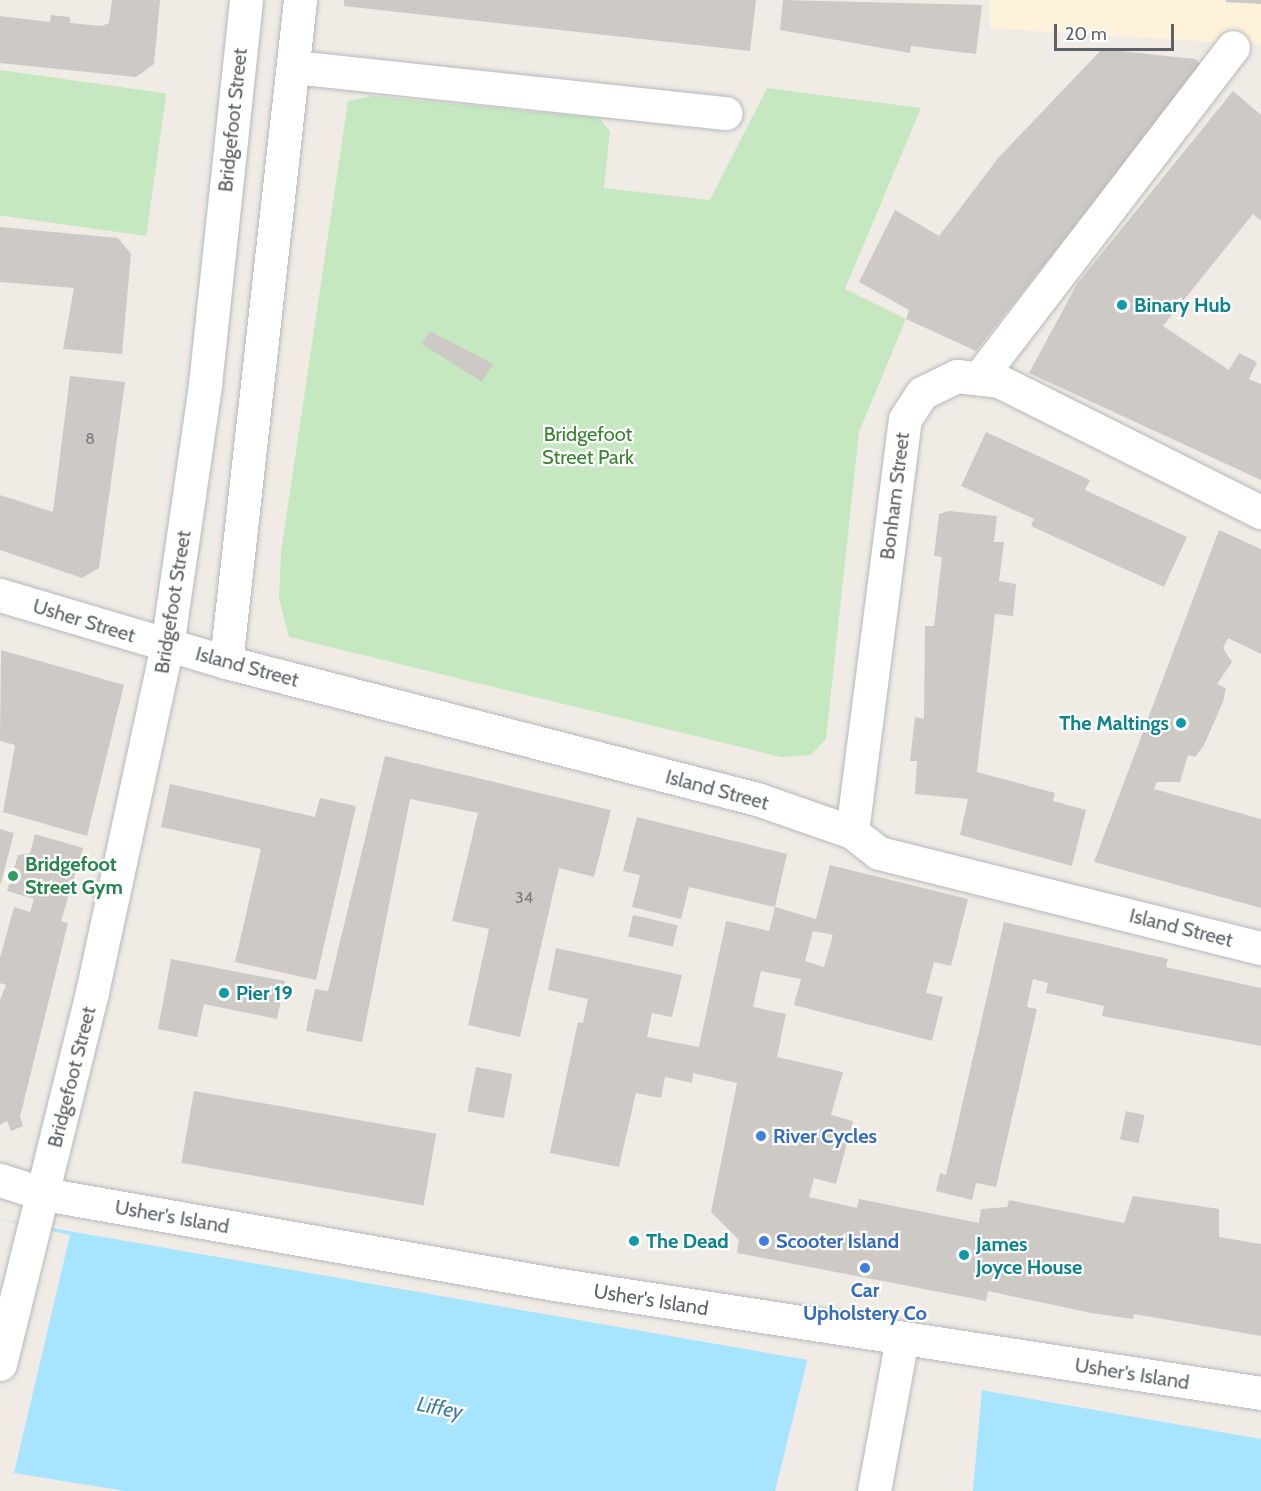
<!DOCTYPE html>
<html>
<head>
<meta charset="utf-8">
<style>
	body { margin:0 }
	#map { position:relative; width:1261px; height:1491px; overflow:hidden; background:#f0ece5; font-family:Cabin,sans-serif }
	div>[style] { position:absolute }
	.commercial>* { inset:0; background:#fff2db }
	.green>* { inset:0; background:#c6e8c1; transform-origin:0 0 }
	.water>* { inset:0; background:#a6e4ff }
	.pier>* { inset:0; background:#f0ece5 }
	.building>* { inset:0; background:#cdc9c4; transform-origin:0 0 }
	.roads { filter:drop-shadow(0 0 2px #b5b9bc) drop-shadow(0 0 2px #b5b9bc) }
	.street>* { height:33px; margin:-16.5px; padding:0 16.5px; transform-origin:16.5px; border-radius:16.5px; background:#fff }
	.secondary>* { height:33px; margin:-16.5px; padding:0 16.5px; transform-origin:16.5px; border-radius:16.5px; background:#fff }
	.dots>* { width:16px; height:16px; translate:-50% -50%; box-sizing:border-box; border:3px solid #fff; border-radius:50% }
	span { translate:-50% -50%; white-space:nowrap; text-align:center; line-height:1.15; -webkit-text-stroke:4.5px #fff; paint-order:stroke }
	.number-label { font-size:16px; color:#797c7e }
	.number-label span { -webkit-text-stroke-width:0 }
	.street-label { font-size:20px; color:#5d6266 }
	.culture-label { font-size:20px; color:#0d838f; font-weight:700 }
	.left { translate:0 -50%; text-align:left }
	.right { translate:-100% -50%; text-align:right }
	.park-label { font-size:20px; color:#388230 }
	.leisure-label { font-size:20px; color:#27864d; font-weight:700 }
	.shop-label { font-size:20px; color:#366cbe; font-weight:700 }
	.water-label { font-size:21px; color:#387ba3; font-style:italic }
	.scale { position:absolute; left:1054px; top:24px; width:120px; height:27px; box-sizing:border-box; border:3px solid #5d6266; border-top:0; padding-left:8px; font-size:18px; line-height:21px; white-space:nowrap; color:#5d6266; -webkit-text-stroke:4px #fff; paint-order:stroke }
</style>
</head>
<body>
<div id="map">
	<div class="commercial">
		<i style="clip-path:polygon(990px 0,1261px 0,1261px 45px,990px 28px)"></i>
	</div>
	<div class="green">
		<i style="left:0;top:70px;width:168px;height:144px;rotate:8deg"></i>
		<i style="clip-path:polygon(767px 88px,921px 108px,845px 289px,906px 319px,859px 432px,826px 739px,811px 755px,781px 757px,289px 637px,279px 598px,281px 552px,348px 101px,373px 96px,599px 118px,610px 131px,604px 188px,710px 200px)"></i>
	</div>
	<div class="water">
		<i style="clip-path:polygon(0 1219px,1261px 1439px,1261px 1491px,125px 1491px,14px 1473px,0 1470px)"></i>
	</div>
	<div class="pier">
		<i style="clip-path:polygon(0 1219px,70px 1235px,14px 1473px,0 1470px)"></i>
		<i style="clip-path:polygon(808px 1358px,982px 1389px,973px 1491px,775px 1491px)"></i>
	</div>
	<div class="building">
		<i style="clip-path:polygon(112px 0,160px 0,154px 64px,136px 77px,0 63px,0 16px,50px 22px,51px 15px,70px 17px,70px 23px,102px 26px,109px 23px)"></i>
		<i style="clip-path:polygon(344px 0,756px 0,750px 51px,344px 6px)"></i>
		<i style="clip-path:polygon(783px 0,982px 5px,976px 54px,911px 46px,910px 53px,780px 30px)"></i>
		<i style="clip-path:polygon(1226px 0,1261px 0,1261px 4px,1226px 2px)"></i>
		<i style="clip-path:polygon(1102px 49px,1195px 59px,1202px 65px,976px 351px,906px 319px,909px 310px,859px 282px,895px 210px,939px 236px,999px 157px)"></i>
		<i style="clip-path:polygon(1233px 91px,1261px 115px,1261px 221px,1253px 214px,1163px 326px,1229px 370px,1239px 353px,1257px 362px,1249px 379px,1261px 384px,1261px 480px,1029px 373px,1077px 284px)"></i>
		<i style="clip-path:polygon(0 227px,118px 238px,131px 254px,122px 354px,63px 349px,74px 288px,0 282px)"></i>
		<i style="clip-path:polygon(430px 331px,493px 364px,482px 382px,422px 344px)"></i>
		<i style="clip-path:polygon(70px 376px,125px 382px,99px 568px,82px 578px,0 550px,0 495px,53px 512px)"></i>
		<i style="clip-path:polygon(986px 432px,1090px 480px,1085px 490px,1187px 537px,1164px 587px,1031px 526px,1034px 519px,961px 486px)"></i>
		<i style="clip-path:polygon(949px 511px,997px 516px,994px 542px,1004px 542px,999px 581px,1016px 584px,1013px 616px,995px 614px,977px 772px,1055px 793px,1053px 801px,1086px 810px,1072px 866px,960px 835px,968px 799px,915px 794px,917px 761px,910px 761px,915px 717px,924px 719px,925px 626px,934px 626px,942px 557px,934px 556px,939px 514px)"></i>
		<i style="clip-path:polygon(1219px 530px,1261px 549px,1261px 654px,1228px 638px,1223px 648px,1232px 662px,1217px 684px,1226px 688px,1223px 702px,1204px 745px,1195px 757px,1188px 755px,1180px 782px,1157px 782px,1154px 789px,1261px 819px,1261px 908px,1094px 862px)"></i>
		<i style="clip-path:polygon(1px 650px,124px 685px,87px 836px,3px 812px,15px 745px,0 741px)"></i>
		<i style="clip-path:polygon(385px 756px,611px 810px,594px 877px,559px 868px,520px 1037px,468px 1025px,489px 929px,452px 921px,478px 813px,410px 799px,362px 1042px,306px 1031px,315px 989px,328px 991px)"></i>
		<i style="clip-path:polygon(170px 784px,315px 817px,320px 798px,356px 806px,316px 980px,235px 962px,261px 849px,161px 827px)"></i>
		<i style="clip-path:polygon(637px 817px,787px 854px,775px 907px,689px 887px,681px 919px,632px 907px,640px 875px,623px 871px)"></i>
		<i style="clip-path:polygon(0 829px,14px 833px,1px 883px,0 883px)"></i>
		<i style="clip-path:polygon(35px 834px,83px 848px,61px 921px,68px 923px,20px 1117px,23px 1126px,11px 1131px,7px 1121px,0 1125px,0 1000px,6px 985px,0 983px,0 958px,14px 907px,30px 912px,34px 899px,7px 891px,18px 855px,30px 853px)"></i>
		<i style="clip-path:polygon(evenodd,830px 865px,968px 899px,951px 966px,934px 962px,926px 993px,943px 997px,932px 1041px,794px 1005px,801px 979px,761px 971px,753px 1007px,786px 1014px,777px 1057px,843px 1072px,831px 1115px,853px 1121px,836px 1184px,814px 1178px,809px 1197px,857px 1208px,859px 1199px,979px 1223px,981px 1209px,1007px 1207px,1009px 1200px,1124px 1223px,1133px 1196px,1219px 1209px,1219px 1237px,1261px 1244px,1261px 1336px,1134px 1314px,1133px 1319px,1091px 1313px,988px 1291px,986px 1301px,737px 1253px,739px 1240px,711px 1212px,737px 1083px,693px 1073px,692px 1083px,665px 1077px,661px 1098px,636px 1093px,619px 1167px,550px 1153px,578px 1022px,583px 1023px,588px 999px,548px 990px,556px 948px,682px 975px,672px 1017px,652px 1013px,647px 1037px,699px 1047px,726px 921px,769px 931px,775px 907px,816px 919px,830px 865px,813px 931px,833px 935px,824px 967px,805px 961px,813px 931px)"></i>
		<i style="left:633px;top:915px;width:46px;height:22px;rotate:13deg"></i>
		<i style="clip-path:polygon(1004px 922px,1168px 959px,1166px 967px,1261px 988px,1261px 1046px,1102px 1016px,1104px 1006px,1046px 993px,1048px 983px,1033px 979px,1027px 1007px,1037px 1009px,996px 1187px,976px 1183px,972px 1200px,936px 1191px,940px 1173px,946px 1175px)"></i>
		<i style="clip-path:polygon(171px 959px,285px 981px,277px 1019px,204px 1004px,197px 1037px,158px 1029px)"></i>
		<i style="left:476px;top:1067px;width:37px;height:45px;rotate:11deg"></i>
		<i style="left:194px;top:1091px;width:246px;height:73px;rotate:10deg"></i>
		<i style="left:1126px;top:1111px;width:19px;height:29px;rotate:12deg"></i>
	</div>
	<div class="roads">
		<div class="street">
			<i style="left:294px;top:67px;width:434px;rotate:6.1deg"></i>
			<i style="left:979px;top:378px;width:417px;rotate:-52.5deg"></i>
			<i style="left:226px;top:662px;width:548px;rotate:14.47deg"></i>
			<i style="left:757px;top:799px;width:101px;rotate:19.2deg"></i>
			<i style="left:852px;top:832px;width:34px;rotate:38deg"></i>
			<i style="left:879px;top:853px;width:394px;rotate:14deg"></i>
			<i style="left:852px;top:832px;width:416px;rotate:-82.7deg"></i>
			<i style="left:905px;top:419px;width:31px;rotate:-57deg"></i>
			<i style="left:922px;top:393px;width:39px;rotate:-26deg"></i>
			<i style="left:957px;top:376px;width:42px;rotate:6.8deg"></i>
			<i style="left:999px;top:381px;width:293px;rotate:26.6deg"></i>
		</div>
		<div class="secondary">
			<i style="left:0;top:595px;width:236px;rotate:16.5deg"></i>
			<i style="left:226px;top:662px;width:666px;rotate:-83.62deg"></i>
			<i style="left:0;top:1180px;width:46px;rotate:17.7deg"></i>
			<i style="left:44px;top:1194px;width:518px;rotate:10.01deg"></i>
			<i style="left:554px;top:1284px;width:715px;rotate:8.76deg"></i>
			<i style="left:0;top:1364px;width:383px;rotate:-76.1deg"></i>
			<i style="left:92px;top:992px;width:354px;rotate:-77.8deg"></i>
			<i style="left:167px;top:646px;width:265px;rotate:-81.7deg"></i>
			<i style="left:205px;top:384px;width:386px;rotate:-83.9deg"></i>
			<i style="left:874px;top:1491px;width:155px;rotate:-79.6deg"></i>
		</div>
	</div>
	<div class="dots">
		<i style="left:1122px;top:305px;background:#0f9aa8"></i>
		<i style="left:1181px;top:723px;background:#0f9aa8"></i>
		<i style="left:13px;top:876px;background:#2e9e5b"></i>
		<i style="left:224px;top:993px;background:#0f9aa8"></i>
		<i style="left:761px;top:1136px;background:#3f7fe0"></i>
		<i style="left:634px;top:1241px;background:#0f9aa8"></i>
		<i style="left:764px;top:1241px;background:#3f7fe0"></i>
		<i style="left:964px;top:1255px;background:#0f9aa8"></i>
		<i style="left:865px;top:1268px;background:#3f7fe0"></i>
	</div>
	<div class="number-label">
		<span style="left:90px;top:439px">8</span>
		<span style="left:524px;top:898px">34</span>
	</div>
	<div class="street-label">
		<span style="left:233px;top:120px;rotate:-84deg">Bridgefoot Street</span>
		<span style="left:895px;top:496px;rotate:-83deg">Bonham Street</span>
		<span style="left:173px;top:602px;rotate:-81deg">Bridgefoot Street</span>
		<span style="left:84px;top:621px;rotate:17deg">Usher Street</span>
		<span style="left:247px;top:667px;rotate:15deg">Island Street</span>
		<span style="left:717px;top:790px;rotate:15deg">Island Street</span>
		<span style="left:1181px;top:928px;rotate:14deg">Island Street</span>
		<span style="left:72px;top:1077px;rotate:-76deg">Bridgefoot Street</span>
		<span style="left:172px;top:1217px;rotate:10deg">Usher's Island</span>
		<span style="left:651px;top:1300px;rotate:9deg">Usher's Island</span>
		<span style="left:1132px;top:1374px;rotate:9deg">Usher's Island</span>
	</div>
	<div class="culture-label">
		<span class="left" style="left:1134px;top:305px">Binary Hub</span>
		<span class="right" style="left:1169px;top:723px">The Maltings</span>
		<span class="left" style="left:236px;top:993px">Pier 19</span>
		<span class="left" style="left:646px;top:1241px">The Dead</span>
		<span class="left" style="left:976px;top:1256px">James<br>Joyce House</span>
	</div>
	<div class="park-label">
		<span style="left:588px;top:446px">Bridgefoot<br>Street Park</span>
	</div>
	<div class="leisure-label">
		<span class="left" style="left:25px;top:876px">Bridgefoot<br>Street Gym</span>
	</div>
	<div class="shop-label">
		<span class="left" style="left:773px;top:1136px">River Cycles</span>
		<span class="left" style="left:776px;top:1241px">Scooter Island</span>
		<span style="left:865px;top:1302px">Car<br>Upholstery Co</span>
	</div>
	<div class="water-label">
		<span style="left:440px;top:1408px;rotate:11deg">Liffey</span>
	</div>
	<div class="scale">20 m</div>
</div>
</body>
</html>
